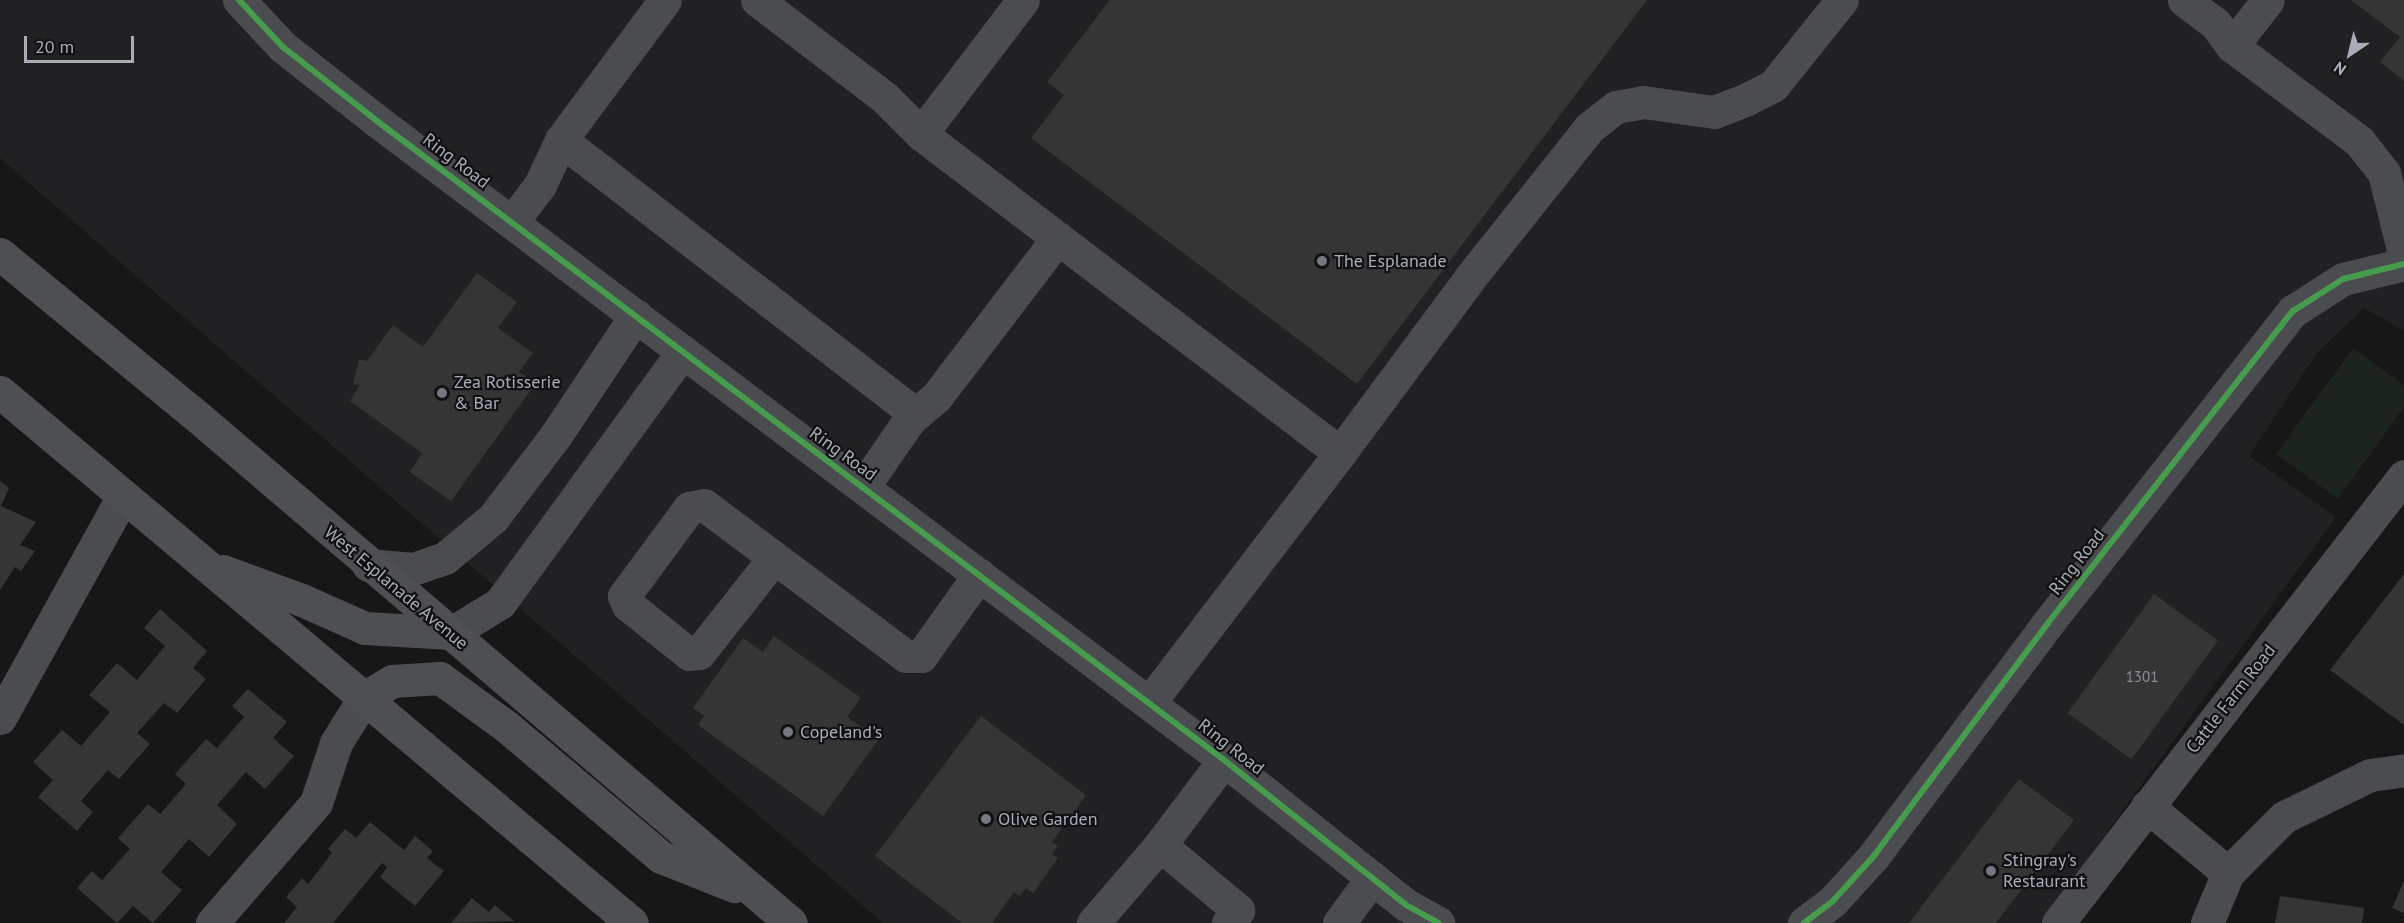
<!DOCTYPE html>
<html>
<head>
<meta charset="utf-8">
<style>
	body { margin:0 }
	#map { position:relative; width:2404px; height:923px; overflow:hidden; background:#171717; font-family:"PT Sans",sans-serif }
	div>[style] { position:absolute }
	.built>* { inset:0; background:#212123 }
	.green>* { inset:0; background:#1d241e }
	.building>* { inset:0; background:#353536; transform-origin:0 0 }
	.minor>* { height:33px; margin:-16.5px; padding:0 16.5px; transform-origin:16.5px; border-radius:16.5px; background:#4b4c50 }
	.major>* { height:33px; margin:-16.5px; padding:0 16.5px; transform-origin:16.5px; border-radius:16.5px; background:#4d4f52 }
	.cycleway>* { height:6px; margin:-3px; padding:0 3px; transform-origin:3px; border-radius:3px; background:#469c4c }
	.dots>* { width:16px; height:16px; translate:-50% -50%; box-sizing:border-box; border:3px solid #111113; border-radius:50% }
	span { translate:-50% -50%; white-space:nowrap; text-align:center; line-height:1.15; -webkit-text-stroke:4.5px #111113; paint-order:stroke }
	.number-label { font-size:15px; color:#8b8f98 }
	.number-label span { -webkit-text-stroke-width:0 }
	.street-label { font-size:18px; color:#a8adb8 }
	.poi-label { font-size:18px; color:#a8adb8 }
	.left { translate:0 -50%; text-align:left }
	.north { position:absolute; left:2320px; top:24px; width:60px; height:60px; -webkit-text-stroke:4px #111113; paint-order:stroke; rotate:215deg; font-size:16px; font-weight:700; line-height:24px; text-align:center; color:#a8adb8 }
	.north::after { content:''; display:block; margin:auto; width:21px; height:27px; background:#a8adb8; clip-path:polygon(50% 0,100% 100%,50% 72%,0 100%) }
	.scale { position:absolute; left:24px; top:36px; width:110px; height:27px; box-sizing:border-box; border:3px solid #a8adb8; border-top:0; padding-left:8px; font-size:18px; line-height:21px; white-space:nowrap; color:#a8adb8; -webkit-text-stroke:4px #111113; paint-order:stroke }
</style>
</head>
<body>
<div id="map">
	<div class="built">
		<i style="clip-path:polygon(0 0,2404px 0,2404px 331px,2364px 308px,2317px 353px,2249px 456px,2336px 517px,2041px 923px,883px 923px,0 158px)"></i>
	</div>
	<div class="green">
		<i style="clip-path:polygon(2353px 348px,2404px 385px,2404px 407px,2338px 499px,2276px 454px)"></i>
	</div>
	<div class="building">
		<i style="clip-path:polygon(1110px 0,1647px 0,1357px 384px,1031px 138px,1064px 95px,1047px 82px)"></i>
		<i style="clip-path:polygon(2351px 0,2404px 0,2404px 81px,2380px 62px,2400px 37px)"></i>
		<i style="clip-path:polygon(477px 273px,517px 302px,498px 328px,533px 353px,519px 372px,536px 383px,451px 501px,410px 472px,422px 453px,350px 401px,360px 385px,353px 384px,359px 359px,367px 361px,393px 325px,423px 347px)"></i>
		<i style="clip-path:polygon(0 481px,9px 488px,1px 506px,36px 522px,20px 545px,35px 551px,21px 571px,15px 567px,0 590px)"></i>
		<i style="clip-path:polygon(2404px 574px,2404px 725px,2330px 670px)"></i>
		<i style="left:2154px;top:594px;width:79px;height:147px;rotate:36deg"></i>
		<i style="clip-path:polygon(160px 609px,207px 651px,193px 668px,206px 679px,177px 713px,164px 703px,137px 733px,150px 744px,119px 779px,108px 770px,81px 801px,93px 812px,77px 831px,38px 797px,53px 780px,33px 762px,62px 730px,81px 746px,110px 712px,89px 695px,117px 663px,137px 680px,165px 646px,144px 628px)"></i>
		<i style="clip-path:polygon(774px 636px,861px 698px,847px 717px,879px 739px,823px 816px,698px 725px,704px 716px,693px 708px,743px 638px,763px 652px)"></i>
		<i style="clip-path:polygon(248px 689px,287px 722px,273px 738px,294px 756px,265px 789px,246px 772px,217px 805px,237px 824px,209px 857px,189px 839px,161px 872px,182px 890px,153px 923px,133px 906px,117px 923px,77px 888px,92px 871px,102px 880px,130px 849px,118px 838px,148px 804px,160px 814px,186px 784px,175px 774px,206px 739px,217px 748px,244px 717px,232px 706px)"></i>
		<i style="clip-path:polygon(981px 716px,1086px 795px,1052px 842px,1058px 846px,1052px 854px,1058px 858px,1033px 893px,1026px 888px,1020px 896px,1014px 892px,992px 923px,962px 923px,875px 856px)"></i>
		<i style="clip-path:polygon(2019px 779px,2074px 820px,1996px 923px,1909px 923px)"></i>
		<i style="clip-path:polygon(370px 822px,404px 850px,415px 836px,433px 851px,427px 858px,444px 871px,415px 906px,380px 877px,387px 867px,382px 863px,333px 923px,284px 923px,297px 907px,286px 897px,302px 878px,308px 884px,332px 853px,328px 849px,345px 829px,356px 838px)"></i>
		<i style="clip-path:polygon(2404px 881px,2404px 913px,2392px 908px)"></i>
		<i style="clip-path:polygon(2280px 896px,2364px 908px,2362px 923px,2275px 923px)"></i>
		<i style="clip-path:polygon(472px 898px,489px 912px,495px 905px,514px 921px,451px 923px)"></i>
	</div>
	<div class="minor">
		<i style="left:239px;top:0;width:64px;rotate:46.9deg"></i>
		<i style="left:283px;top:47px;width:120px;rotate:38.2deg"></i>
		<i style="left:377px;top:121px;width:1061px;rotate:37.03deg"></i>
		<i style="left:1224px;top:760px;width:233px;rotate:38.5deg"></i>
		<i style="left:1406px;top:905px;width:37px;rotate:29deg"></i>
		<i style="left:757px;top:0;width:160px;rotate:37.4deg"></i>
		<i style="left:884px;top:97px;width:52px;rotate:45deg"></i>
		<i style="left:921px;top:134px;width:527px;rotate:37.28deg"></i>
		<i style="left:1340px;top:453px;width:217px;rotate:-53.4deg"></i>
		<i style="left:1469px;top:279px;width:193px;rotate:-51.5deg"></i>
		<i style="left:1589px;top:128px;width:34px;rotate:-38deg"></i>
		<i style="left:1616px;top:107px;width:27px;rotate:-10deg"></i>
		<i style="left:1643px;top:102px;width:72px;rotate:8deg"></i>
		<i style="left:1714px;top:112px;width:33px;rotate:-21deg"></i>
		<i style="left:1745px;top:100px;width:31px;rotate:-27deg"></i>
		<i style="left:1773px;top:86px;width:110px;rotate:-51.3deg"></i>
		<i style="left:2184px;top:0;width:39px;rotate:37deg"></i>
		<i style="left:2215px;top:23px;width:29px;rotate:54deg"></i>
		<i style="left:2232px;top:46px;width:159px;rotate:36.8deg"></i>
		<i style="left:2359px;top:141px;width:41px;rotate:52deg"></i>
		<i style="left:2384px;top:173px;width:83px;rotate:76.1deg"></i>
		<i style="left:2232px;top:46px;width:58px;rotate:-52deg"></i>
		<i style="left:921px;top:134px;width:168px;rotate:-52.7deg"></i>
		<i style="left:561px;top:140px;width:448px;rotate:37.7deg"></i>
		<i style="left:512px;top:222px;width:46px;rotate:-52.9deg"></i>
		<i style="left:540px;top:185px;width:50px;rotate:-65deg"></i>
		<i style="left:561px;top:140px;width:174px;rotate:-53.4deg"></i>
		<i style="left:863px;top:487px;width:83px;rotate:-55.3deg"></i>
		<i style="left:910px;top:419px;width:35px;rotate:-40deg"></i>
		<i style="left:937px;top:396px;width:199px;rotate:-52.6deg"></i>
		<i style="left:774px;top:558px;width:121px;rotate:128.3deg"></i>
		<i style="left:699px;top:653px;width:10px;rotate:174deg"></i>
		<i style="left:689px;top:654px;width:78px;rotate:-141.2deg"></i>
		<i style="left:628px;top:605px;width:10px;rotate:-114deg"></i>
		<i style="left:624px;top:596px;width:109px;rotate:-53.5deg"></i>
		<i style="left:689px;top:508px;width:15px;rotate:-11deg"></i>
		<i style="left:704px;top:505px;width:252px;rotate:36.8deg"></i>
		<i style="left:906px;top:656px;width:15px"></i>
		<i style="left:921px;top:656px;width:100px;rotate:-54.4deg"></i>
		<i style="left:368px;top:565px;width:45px;rotate:5.1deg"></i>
		<i style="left:413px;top:569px;width:34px;rotate:-19deg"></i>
		<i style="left:445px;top:558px;width:62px;rotate:-39.8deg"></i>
		<i style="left:493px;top:518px;width:104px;rotate:-52.8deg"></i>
		<i style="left:556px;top:435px;width:144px;rotate:-56.3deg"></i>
		<i style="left:451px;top:633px;width:57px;rotate:-31.5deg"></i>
		<i style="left:500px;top:603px;width:311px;rotate:-54deg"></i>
		<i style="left:1149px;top:703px;width:315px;rotate:-52.6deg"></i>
		<i style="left:0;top:718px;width:252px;rotate:-61deg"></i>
		<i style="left:2147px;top:806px;width:105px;rotate:39.6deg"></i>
		<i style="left:1160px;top:845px;width:102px;rotate:39.8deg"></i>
		<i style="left:1238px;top:910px;width:16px;rotate:128deg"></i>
		<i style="left:212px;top:923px;width:159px;rotate:-49.1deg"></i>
		<i style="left:316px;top:803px;width:63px;rotate:-71.6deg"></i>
		<i style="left:336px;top:743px;width:53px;rotate:-58.1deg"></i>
		<i style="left:1093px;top:923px;width:103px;rotate:-49.3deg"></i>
		<i style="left:1160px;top:845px;width:106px;rotate:-53deg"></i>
		<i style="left:1339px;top:923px;width:56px;rotate:-53.7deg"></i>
		<i style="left:1804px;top:923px;width:35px;rotate:-37deg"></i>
		<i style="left:1832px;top:902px;width:61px;rotate:-47.7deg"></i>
		<i style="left:1873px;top:857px;width:292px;rotate:-53.2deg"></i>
		<i style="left:2048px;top:623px;width:397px;rotate:-51.9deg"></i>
		<i style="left:2293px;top:311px;width:59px;rotate:-32.6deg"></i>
		<i style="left:2343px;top:279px;width:63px;rotate:-13.8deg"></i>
		<i style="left:2058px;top:923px;width:565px;rotate:-52.26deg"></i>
		<i style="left:2207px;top:923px;width:54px;rotate:-67.2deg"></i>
		<i style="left:2228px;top:873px;width:79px;rotate:-45deg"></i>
		<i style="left:2284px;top:817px;width:96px;rotate:-26deg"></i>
		<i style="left:2370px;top:775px;width:34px;rotate:-8deg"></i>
	</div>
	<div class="major">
		<i style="left:0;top:254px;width:249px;rotate:39.5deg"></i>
		<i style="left:192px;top:412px;width:787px;rotate:40.47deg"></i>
		<i style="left:0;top:392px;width:825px;rotate:40.04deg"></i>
		<i style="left:223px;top:571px;width:84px;rotate:20.2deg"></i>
		<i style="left:302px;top:600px;width:69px;rotate:24deg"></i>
		<i style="left:365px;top:628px;width:86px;rotate:3.3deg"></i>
		<i style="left:364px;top:698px;width:33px;rotate:-31deg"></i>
		<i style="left:392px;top:681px;width:48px;rotate:-3.6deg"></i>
		<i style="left:440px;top:678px;width:83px;rotate:36.2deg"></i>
		<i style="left:507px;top:727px;width:202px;rotate:40.2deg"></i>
		<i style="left:661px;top:857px;width:79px;rotate:21.7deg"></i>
	</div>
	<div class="cycleway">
		<i style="left:239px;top:0;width:64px;rotate:46.9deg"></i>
		<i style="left:283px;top:47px;width:120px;rotate:38.2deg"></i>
		<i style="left:377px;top:121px;width:1061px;rotate:37.03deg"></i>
		<i style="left:1224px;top:760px;width:233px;rotate:38.5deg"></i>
		<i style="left:1406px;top:905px;width:37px;rotate:29deg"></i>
		<i style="left:1804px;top:923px;width:35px;rotate:-37deg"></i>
		<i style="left:1832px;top:902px;width:61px;rotate:-47.7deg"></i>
		<i style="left:1873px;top:857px;width:292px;rotate:-53.2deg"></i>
		<i style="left:2048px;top:623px;width:397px;rotate:-51.9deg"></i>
		<i style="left:2293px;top:311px;width:59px;rotate:-32.6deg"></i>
		<i style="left:2343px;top:279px;width:63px;rotate:-13.8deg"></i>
	</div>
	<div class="dots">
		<i style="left:1322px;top:261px;background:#757880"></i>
		<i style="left:442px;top:393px;background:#757880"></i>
		<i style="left:788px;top:732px;background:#757880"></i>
		<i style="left:986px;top:819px;background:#757880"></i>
		<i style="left:1991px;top:871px;background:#757880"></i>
	</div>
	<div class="number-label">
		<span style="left:2142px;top:677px">1301</span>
	</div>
	<div class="street-label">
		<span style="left:456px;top:161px;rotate:37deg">Ring Road</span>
		<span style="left:843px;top:454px;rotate:36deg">Ring Road</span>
		<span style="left:2077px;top:562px;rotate:-52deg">Ring Road</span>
		<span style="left:396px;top:588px;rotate:40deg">West Esplanade Avenue</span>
		<span style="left:2231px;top:699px;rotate:-52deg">Cattle Farm Road</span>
		<span style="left:1231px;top:747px;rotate:38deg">Ring Road</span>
	</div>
	<div class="poi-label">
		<span class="left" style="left:1334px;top:261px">The Esplanade</span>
		<span class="left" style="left:454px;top:393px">Zea Rotisserie<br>&amp; Bar</span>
		<span class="left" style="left:800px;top:732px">Copeland's</span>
		<span class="left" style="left:998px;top:819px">Olive Garden</span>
		<span class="left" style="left:2003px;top:871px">Stingray's<br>Restaurant</span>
	</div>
	<div class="north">N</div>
	<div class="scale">20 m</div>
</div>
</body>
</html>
